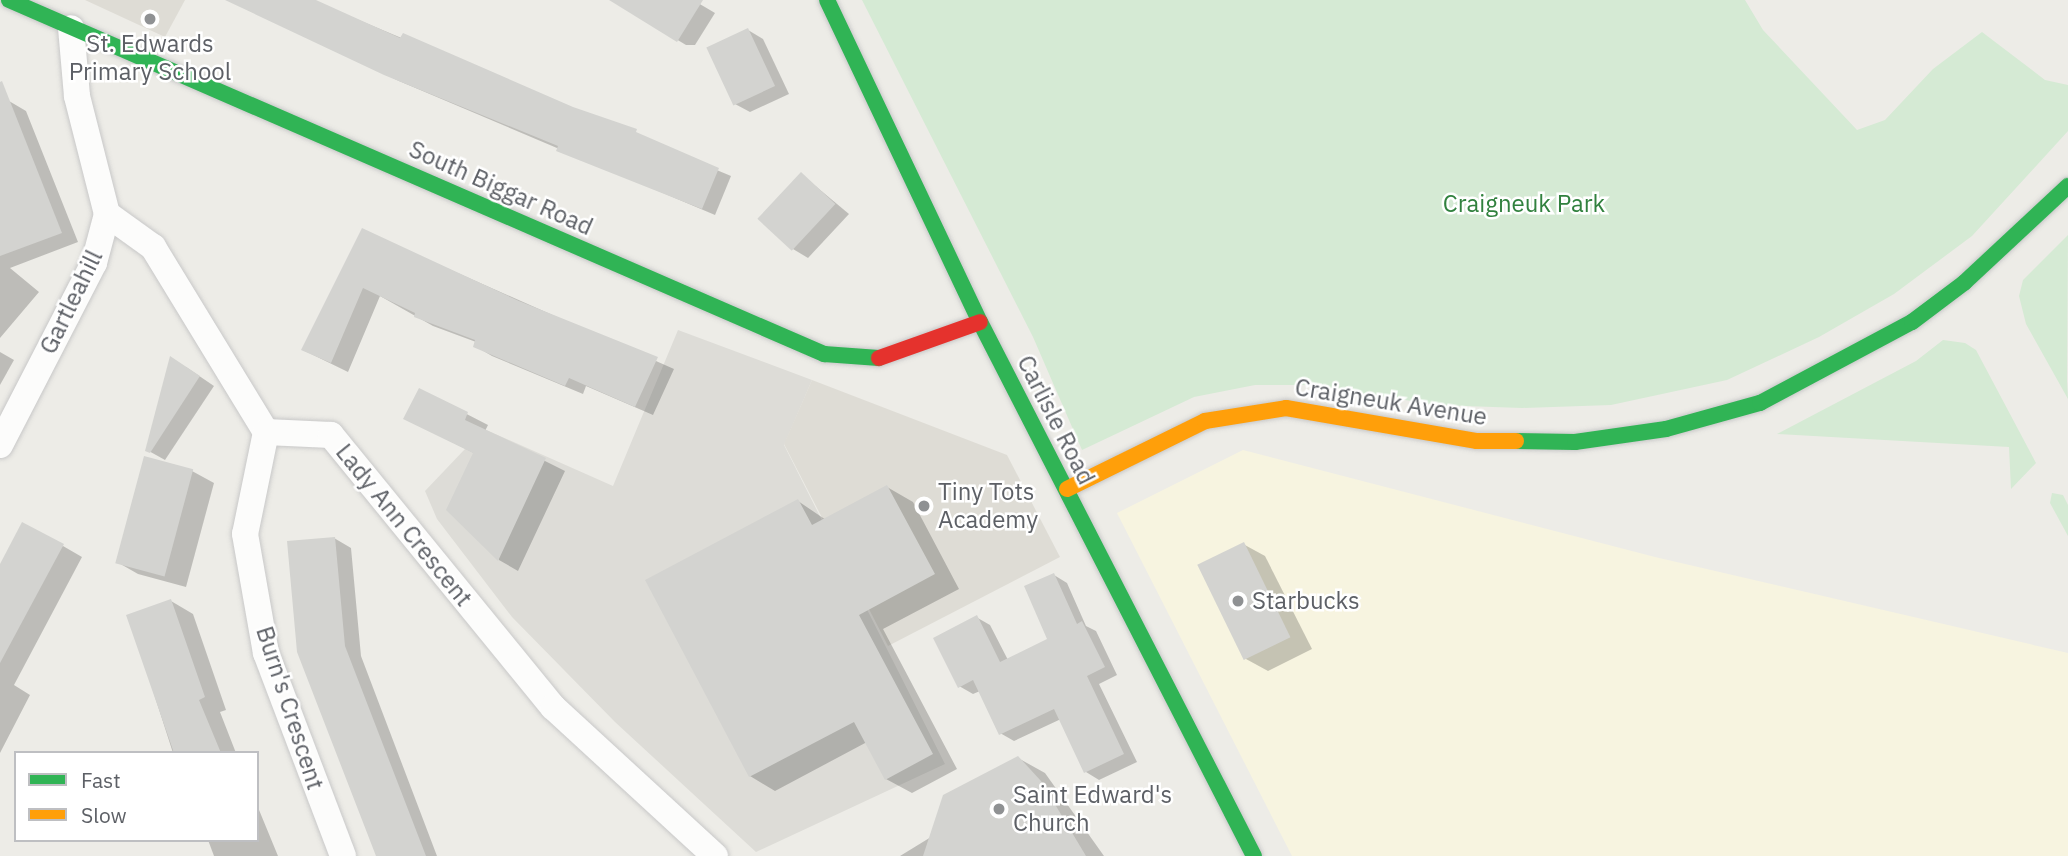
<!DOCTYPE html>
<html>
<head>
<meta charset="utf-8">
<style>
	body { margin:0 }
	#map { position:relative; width:2068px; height:856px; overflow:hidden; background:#edece7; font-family:"IBM Plex Sans",sans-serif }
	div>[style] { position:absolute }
	.commercial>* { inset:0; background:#f7f4e0 }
	.industrial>* { inset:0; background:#dddcd7 }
	.education>* { inset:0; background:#dedcd5 }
	.green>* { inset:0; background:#d5ead4 }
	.shadow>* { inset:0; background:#0003 }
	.building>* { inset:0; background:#d3d3d0; transform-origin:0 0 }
	.roads { filter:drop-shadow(0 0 2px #c8c8c8) drop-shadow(0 0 2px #c8c8c8) }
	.street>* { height:26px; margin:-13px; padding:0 13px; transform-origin:13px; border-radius:13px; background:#fcfcfb }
	.fast>* { height:16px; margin:-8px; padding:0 8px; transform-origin:8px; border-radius:8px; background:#30b455 }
	.slow>* { height:16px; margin:-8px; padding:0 8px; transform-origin:8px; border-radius:8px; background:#ff9f0a }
	.jam>* { height:16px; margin:-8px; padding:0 8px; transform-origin:8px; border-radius:8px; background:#e5322d }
	.dots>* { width:19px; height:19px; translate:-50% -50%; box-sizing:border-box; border:4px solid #fff; border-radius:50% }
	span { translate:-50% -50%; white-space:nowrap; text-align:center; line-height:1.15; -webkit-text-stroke:5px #fff; paint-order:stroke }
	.poi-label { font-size:24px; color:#5d6066 }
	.left { translate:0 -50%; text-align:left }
	.street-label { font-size:24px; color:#5d6066 }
	.park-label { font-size:24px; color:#31813e }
	.legend { position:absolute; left:14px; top:751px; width:245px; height:91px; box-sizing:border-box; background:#fff; border:2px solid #bebfc2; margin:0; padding:9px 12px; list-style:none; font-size:21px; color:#5d6066 }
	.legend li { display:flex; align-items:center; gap:14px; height:35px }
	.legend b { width:35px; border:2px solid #bebfc2 }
</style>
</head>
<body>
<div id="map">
	<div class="commercial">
		<i style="clip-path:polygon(1243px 450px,1655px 557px,2068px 653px,2068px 856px,1292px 856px,1117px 513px)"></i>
	</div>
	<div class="industrial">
		<i style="clip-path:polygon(678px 330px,812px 380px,784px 445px,945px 764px,756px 852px,615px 722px,512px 617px,437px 519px,425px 491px,484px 429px,613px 486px)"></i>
	</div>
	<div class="education">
		<i style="clip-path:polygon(85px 0,185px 0,165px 37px)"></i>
		<i style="clip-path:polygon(812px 380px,1007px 455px,1060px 557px,888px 646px,784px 444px)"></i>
	</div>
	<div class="green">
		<i style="clip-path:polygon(862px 0,1745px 0,1763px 30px,1857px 130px,1885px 120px,1933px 69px,1982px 32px,2045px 80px,2068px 85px,2068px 131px,1972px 236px,1894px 294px,1819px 337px,1727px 380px,1611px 405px,1522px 408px,1436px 405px,1312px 385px,1255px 385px,1194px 397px,1082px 450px,1033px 337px)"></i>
		<i style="clip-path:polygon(2068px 235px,2067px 381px,2068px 399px,2026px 324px,2019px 296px,2023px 280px)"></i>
		<i style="clip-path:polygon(1943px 340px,1965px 343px,1976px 350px,2036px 463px,2011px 489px,2009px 447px,1777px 434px,1916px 361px)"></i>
		<i style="clip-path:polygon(2052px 493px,2063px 495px,2068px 505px,2068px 536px,2050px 503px)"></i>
	</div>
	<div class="shadow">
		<i style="clip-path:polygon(237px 0,311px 0,731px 176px,715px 215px,399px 81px,248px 10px)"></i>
		<i style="clip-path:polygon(611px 0,693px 0,715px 13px,695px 45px,686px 45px)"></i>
		<i style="clip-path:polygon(748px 30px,763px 39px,789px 94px,750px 112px,735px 104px)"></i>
		<i style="clip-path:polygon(9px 101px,26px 111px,78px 242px,10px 268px,39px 292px,0 338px,0 104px)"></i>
		<i style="clip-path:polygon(801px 174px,849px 214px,808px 258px,793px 249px)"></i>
		<i style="clip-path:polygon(363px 231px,674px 369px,653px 415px,586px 386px,583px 394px,492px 356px,475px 346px,476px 342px,433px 326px,380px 296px,348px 372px,303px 350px)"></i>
		<i style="clip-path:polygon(0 352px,14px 360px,0 385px)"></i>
		<i style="clip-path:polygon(186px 367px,214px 386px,165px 460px,147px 450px)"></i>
		<i style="clip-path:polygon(420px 390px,488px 425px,485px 431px,565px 471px,518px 571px,499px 560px,474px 453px,406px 419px)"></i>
		<i style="clip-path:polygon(192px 471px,214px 483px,186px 587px,138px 574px,117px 562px)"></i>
		<i style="clip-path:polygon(887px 487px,913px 502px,959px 589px,883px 629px,957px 769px,912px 793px,886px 779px,867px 742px,775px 791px,750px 776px,798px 501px,826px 520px)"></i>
		<i style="clip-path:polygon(334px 538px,351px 548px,361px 656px,437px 856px,377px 856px,299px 652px)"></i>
		<i style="clip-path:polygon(1243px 544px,1265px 556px,1312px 649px,1268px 671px,1246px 659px)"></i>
		<i style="clip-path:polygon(63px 546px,82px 557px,14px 685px,30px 695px,0 753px,0 567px)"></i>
		<i style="clip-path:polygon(1054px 575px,1067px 583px,1086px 626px,1096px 631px,1117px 675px,1099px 684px,1137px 762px,1099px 780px,1086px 772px,1061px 719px,1014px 741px,1000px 733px,980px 691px,973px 694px,959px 686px,976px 617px,990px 625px,1008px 660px,1049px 640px)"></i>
		<i style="clip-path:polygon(171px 601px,193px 614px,226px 710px,220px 712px,236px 753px,173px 753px,129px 616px)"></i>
		<i style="clip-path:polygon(1018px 758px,1045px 773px,1104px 856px,900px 856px,931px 837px)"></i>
		<i style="clip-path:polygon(257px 805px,278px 856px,214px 856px,208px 840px,257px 840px)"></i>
	</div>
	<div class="building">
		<i style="clip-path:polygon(225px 0,316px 0,400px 38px,403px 33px,573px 107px,637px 129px,636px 132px,719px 168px,702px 209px,556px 151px,558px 146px,384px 75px)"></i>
		<i style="clip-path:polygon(609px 0,703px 0,677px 42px)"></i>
		<i style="left:748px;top:28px;width:64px;height:46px;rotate:65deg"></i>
		<i style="clip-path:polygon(2px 81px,62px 233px,0 256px,0 82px)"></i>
		<i style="left:801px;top:172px;width:47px;height:64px;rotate:43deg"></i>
		<i style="clip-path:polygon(362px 228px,519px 301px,658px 357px,635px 407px,569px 378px,565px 386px,473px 347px,475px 340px,414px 317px,415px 313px,363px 288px,331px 363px,301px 350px)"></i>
		<i style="clip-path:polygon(170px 356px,200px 376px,150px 453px,145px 451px)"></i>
		<i style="clip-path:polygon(419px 388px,468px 412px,465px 420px,546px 458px,498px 561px,446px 510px,473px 453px,403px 419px)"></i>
		<i style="left:144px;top:456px;width:51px;height:111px;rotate:15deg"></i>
		<i style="clip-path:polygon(887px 485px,935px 574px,859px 615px,933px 754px,885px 780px,854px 722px,749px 777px,645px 580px,798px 499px,812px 525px)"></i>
		<i style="clip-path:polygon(22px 522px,64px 544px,0 663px,0 564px)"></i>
		<i style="clip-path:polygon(335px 537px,345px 646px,426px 856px,376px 856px,297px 652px,287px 541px)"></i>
		<i style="left:1244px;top:542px;width:106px;height:52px;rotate:64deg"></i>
		<i style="clip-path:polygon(1054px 573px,1077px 624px,1082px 621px,1105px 667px,1087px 676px,1124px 754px,1084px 773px,1054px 709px,999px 735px,973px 680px,958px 688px,933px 638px,977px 615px,1000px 662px,1047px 639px,1024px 586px)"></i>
		<i style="clip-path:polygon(171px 599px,205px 697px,199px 700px,221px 753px,174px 753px,126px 615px)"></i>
		<i style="clip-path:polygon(1018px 756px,1041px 781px,1086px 856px,923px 856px,943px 795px)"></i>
	</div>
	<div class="roads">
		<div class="street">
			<i style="left:107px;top:214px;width:57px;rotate:35.7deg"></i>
			<i style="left:153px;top:247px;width:217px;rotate:58.6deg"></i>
			<i style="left:266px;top:432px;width:65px;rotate:2.6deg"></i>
			<i style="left:331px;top:435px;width:351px;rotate:50.8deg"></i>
			<i style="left:553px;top:707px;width:220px;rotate:42.6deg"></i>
			<i style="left:266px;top:432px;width:104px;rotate:101.6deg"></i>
			<i style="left:245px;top:534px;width:121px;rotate:80deg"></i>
			<i style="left:266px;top:653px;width:217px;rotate:69.2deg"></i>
			<i style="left:0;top:445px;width:205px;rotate:-62.7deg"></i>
			<i style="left:94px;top:263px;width:51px;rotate:-75.1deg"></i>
			<i style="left:107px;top:214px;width:122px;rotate:-104.3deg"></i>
			<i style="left:77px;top:96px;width:68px;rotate:-95deg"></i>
		</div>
		<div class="fast">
			<i style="left:9px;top:0;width:889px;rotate:23.48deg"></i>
			<i style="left:824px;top:354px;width:55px;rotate:4.2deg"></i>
			<i style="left:827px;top:0;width:357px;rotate:64.6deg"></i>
			<i style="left:980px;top:322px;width:600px;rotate:62.84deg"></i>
			<i style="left:1516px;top:441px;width:59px;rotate:1deg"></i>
			<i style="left:1575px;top:442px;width:92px;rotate:-8.1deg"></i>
			<i style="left:1666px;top:429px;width:98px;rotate:-15.5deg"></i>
			<i style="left:1760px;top:403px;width:172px;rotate:-28.1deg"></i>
			<i style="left:1912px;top:322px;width:66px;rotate:-37deg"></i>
			<i style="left:1965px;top:282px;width:141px;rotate:-43deg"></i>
		</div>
		<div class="slow">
			<i style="left:1067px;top:489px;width:154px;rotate:-26.2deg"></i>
			<i style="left:1205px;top:421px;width:82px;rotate:-9.1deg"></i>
			<i style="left:1286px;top:408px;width:194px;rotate:9.8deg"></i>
			<i style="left:1477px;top:441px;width:39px"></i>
		</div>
		<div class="jam">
			<i style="left:879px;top:358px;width:107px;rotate:-19.6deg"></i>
		</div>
	</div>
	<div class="dots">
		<i style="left:150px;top:19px;background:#8f9193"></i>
		<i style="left:924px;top:506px;background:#8f9193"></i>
		<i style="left:1238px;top:601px;background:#8f9193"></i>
		<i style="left:999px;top:809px;background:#8f9193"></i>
	</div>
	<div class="poi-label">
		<span style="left:150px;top:58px">St. Edwards<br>Primary School</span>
		<span class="left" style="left:938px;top:506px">Tiny Tots<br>Academy</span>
		<span class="left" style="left:1252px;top:601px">Starbucks</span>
		<span class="left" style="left:1013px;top:809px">Saint Edward's<br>Church</span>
	</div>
	<div class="street-label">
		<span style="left:501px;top:188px;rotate:24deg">South Biggar Road</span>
		<span style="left:71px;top:302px;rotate:-64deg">Gartleahill</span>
		<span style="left:1391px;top:402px;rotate:9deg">Craigneuk Avenue</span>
		<span style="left:1056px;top:420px;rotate:63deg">Carlisle Road</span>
		<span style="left:404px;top:525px;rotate:51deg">Lady Ann Crescent</span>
		<span style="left:290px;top:708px;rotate:72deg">Burn's Crescent</span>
	</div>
	<div class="park-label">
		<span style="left:1524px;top:204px">Craigneuk Park</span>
	</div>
	<ul class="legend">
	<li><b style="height:9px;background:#30b455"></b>Fast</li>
	<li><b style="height:9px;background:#ff9f0a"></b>Slow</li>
	</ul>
</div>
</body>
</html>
